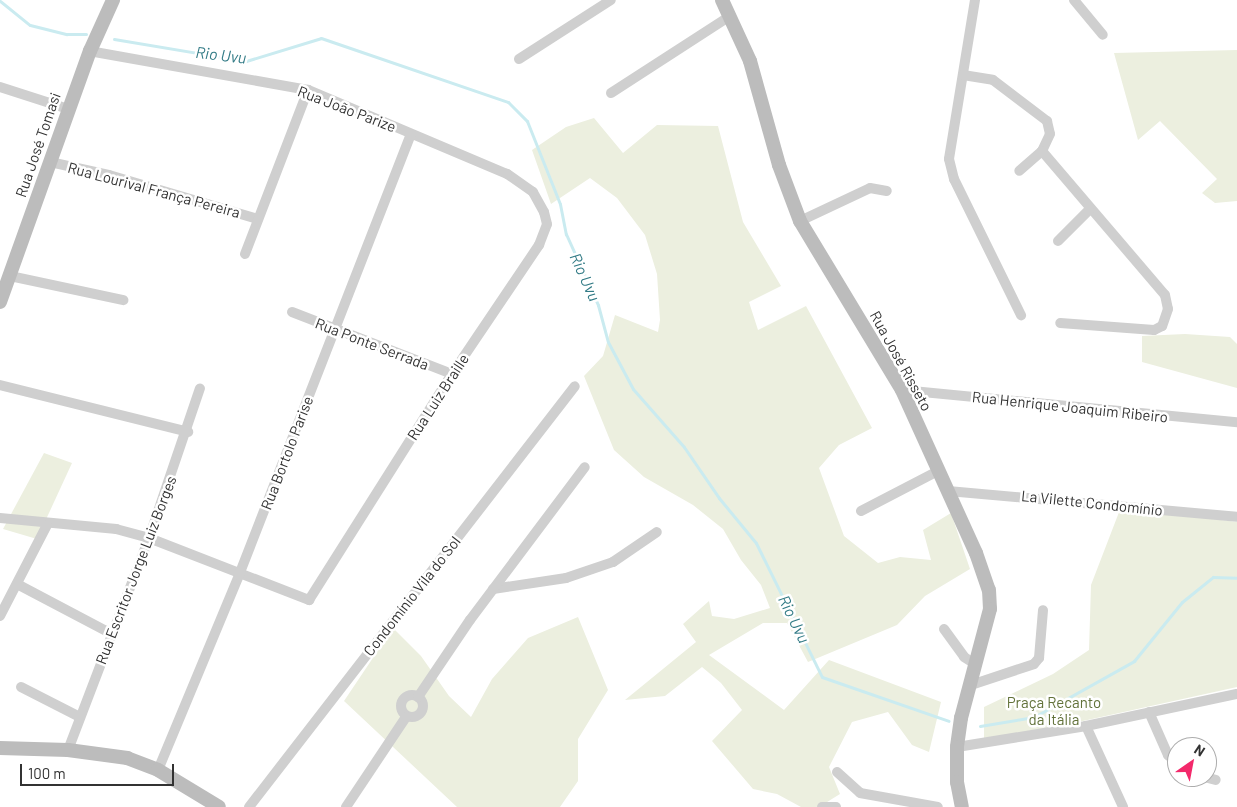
<!DOCTYPE html>
<html>
<head>
<meta charset="utf-8">
<style>
	body { margin:0 }
	#map { position:relative; width:1237px; height:807px; overflow:hidden; background:#fff; font-family:Barlow,sans-serif }
	div>[style] { position:absolute }
	.green>* { inset:0; background:#ecefdf }
	.stream>* { height:3px; margin:-1.5px; padding:0 1.5px; transform-origin:1.5px; border-radius:1.5px; background:#caebf0 }
	.street>* { height:10px; margin:-5px; padding:0 5px; transform-origin:5px; border-radius:5px; background:#cfcfcf }
	.street>.ring { margin:-5px; padding:0; box-sizing:content-box; background:none; border:10px solid #cfcfcf; border-radius:50% }
	.secondary>* { height:14px; margin:-7px; padding:0 7px; transform-origin:7px; border-radius:7px; background:#bcbcbc }
	span { translate:-50% -50%; white-space:nowrap; text-align:center; line-height:1.15; -webkit-text-stroke:5px #fff; paint-order:stroke }
	.street-label { font-size:15px; color:#323232 }
	.park-label { font-size:15px; color:#62723a }
	.water-label { font-size:16px; color:#327b86; font-style:italic }
	.north { position:absolute; left:1167px; top:737px; width:50px; height:50px; box-sizing:border-box; background:#fff; border:1px solid #adadad; border-radius:50%; rotate:33deg; font-size:14px; font-weight:700; line-height:20px; text-align:center; color:#323232 }
	.north::after { content:''; display:block; margin:auto; width:18px; height:22px; background:#f3296b; clip-path:polygon(50% 0,100% 100%,50% 72%,0 100%) }
	.scale { position:absolute; left:20px; top:764px; width:154px; height:22px; box-sizing:border-box; border:2px solid #323232; border-top:0; padding-left:6px; font-size:15px; line-height:18px; white-space:nowrap; color:#323232; -webkit-text-stroke:4px #fff; paint-order:stroke }
</style>
</head>
<body>
<div id="map">
	<div class="green">
		<i style="clip-path:polygon(1237px 50px,1237px 201px,1215px 203px,1202px 193px,1217px 179px,1160px 121px,1138px 140px,1114px 53px)"></i>
		<i style="clip-path:polygon(594px 118px,623px 153px,657px 125px,718px 126px,743px 222px,781px 286px,749px 302px,758px 330px,806px 306px,872px 428px,839px 445px,819px 468px,844px 536px,878px 563px,900px 557px,931px 560px,923px 530px,951px 513px,970px 569px,925px 596px,897px 625px,808px 662px,787px 623px,763px 623px,709px 655px,784px 710px,829px 660px,941px 702px,929px 752px,912px 745px,888px 712px,852px 722px,829px 767px,840px 794px,819px 807px,801px 807px,777px 794px,753px 789px,712px 741px,742px 710px,721px 683px,702px 667px,665px 696px,625px 700px,696px 642px,683px 624px,709px 601px,712px 616px,734px 619px,770px 608px,761px 585px,741px 560px,723px 529px,693px 505px,644px 477px,614px 450px,584px 376px,603px 356px,615px 315px,658px 332px,660px 320px,657px 274px,645px 235px,617px 198px,590px 178px,551px 204px,532px 150px,566px 127px)"></i>
		<i style="clip-path:polygon(1185px 334px,1230px 337px,1237px 344px,1237px 388px,1142px 362px,1142px 336px)"></i>
		<i style="clip-path:polygon(44px 453px,72px 463px,37px 539px,3px 529px)"></i>
		<i style="clip-path:polygon(1121px 507px,1237px 522px,1237px 687px,1033px 732px,984px 738px,984px 707px,1053px 674px,1089px 650px,1091px 585px)"></i>
		<i style="clip-path:polygon(578px 617px,608px 690px,578px 739px,578px 781px,560px 807px,457px 807px,344px 701px,393px 628px,421px 656px,449px 696px,471px 717px,492px 679px,528px 638px)"></i>
	</div>
	<div class="stream">
		<i style="left:0;top:1px;width:38px;rotate:39deg"></i>
		<i style="left:30px;top:25px;width:38px;rotate:14deg"></i>
		<i style="left:67px;top:34px;width:19px"></i>
		<i style="left:114px;top:39px;width:134px;rotate:9.5deg"></i>
		<i style="left:246px;top:61px;width:78px;rotate:-17deg"></i>
		<i style="left:321px;top:38px;width:198px;rotate:18.9deg"></i>
		<i style="left:508px;top:102px;width:27px;rotate:45deg"></i>
		<i style="left:527px;top:121px;width:89px;rotate:68.3deg"></i>
		<i style="left:560px;top:204px;width:31px;rotate:79deg"></i>
		<i style="left:566px;top:234px;width:78px;rotate:65.7deg"></i>
		<i style="left:598px;top:305px;width:38px;rotate:75deg"></i>
		<i style="left:608px;top:342px;width:53px;rotate:62deg"></i>
		<i style="left:633px;top:389px;width:77px;rotate:48.7deg"></i>
		<i style="left:684px;top:447px;width:62px;rotate:55.5deg"></i>
		<i style="left:719px;top:498px;width:58px;rotate:50.6deg"></i>
		<i style="left:756px;top:543px;width:149px;rotate:63.8deg"></i>
		<i style="left:822px;top:677px;width:134px;rotate:19.1deg"></i>
		<i style="left:980px;top:726px;width:55px;rotate:-9.5deg"></i>
		<i style="left:1034px;top:717px;width:115px;rotate:-29.2deg"></i>
		<i style="left:1134px;top:661px;width:76px;rotate:-50.9deg"></i>
		<i style="left:1182px;top:602px;width:40px;rotate:-39deg"></i>
		<i style="left:1213px;top:577px;width:24px;rotate:2deg"></i>
	</div>
	<div class="street">
		<i style="left:975px;top:0;width:161px;rotate:99.3deg"></i>
		<i style="left:949px;top:159px;width:21px;rotate:76deg"></i>
		<i style="left:954px;top:179px;width:152px;rotate:63.8deg"></i>
		<i style="left:1074px;top:0;width:45px;rotate:50.4deg"></i>
		<i style="left:519px;top:59px;width:109px;rotate:-32.7deg"></i>
		<i style="left:963px;top:75px;width:30px;rotate:9deg"></i>
		<i style="left:993px;top:80px;width:68px;rotate:37.2deg"></i>
		<i style="left:1047px;top:121px;width:13px;rotate:77deg"></i>
		<i style="left:1050px;top:134px;width:19px;rotate:115deg"></i>
		<i style="left:1042px;top:151px;width:30px;rotate:139deg"></i>
		<i style="left:0;top:87px;width:71px;rotate:17.9deg"></i>
		<i style="left:611px;top:93px;width:142px;rotate:-32.9deg"></i>
		<i style="left:1042px;top:151px;width:189px;rotate:49.5deg"></i>
		<i style="left:1165px;top:295px;width:14px;rotate:78deg"></i>
		<i style="left:1168px;top:309px;width:18px;rotate:109deg"></i>
		<i style="left:1162px;top:326px;width:9px;rotate:153deg"></i>
		<i style="left:1154px;top:330px;width:94px;rotate:-175.7deg"></i>
		<i style="left:50px;top:162px;width:60px;rotate:12.4deg"></i>
		<i style="left:109px;top:175px;width:155px;rotate:16.5deg"></i>
		<i style="left:800px;top:221px;width:77px;rotate:-25.2deg"></i>
		<i style="left:870px;top:188px;width:17px;rotate:10deg"></i>
		<i style="left:1058px;top:241px;width:44px;rotate:-45deg"></i>
		<i style="left:245px;top:254px;width:176px;rotate:-69deg"></i>
		<i style="left:10px;top:276px;width:116px;rotate:12deg"></i>
		<i style="left:292px;top:312px;width:172px;rotate:21.2deg"></i>
		<i style="left:0;top:385px;width:194px;rotate:14deg"></i>
		<i style="left:902px;top:390px;width:337px;rotate:5.5deg"></i>
		<i style="left:948px;top:491px;width:290px;rotate:5.1deg"></i>
		<i style="left:861px;top:511px;width:87px;rotate:-27.5deg"></i>
		<i style="left:0;top:518px;width:117px;rotate:5.4deg"></i>
		<i style="left:116px;top:529px;width:34px;rotate:15deg"></i>
		<i style="left:149px;top:538px;width:172px;rotate:21.2deg"></i>
		<i style="left:309px;top:600px;width:267px;rotate:-57.7deg"></i>
		<i style="left:452px;top:374px;width:156px;rotate:-56deg"></i>
		<i style="left:539px;top:245px;width:22px;rotate:-69deg"></i>
		<i style="left:547px;top:224px;width:12px;rotate:-104deg"></i>
		<i style="left:544px;top:212px;width:23px;rotate:-119deg"></i>
		<i style="left:533px;top:192px;width:32px;rotate:-145deg"></i>
		<i style="left:507px;top:174px;width:216px;rotate:-157.1deg"></i>
		<i style="left:308px;top:90px;width:221px;rotate:-169.9deg"></i>
		<i style="left:17px;top:584px;width:107px;rotate:27.8deg"></i>
		<i style="left:493px;top:589px;width:74px;rotate:-8.6deg"></i>
		<i style="left:566px;top:578px;width:50px;rotate:-18.8deg"></i>
		<i style="left:613px;top:562px;width:53px;rotate:-34.3deg"></i>
		<i style="left:0;top:616px;width:102px;rotate:-62.7deg"></i>
		<i style="left:944px;top:629px;width:34px;rotate:54deg"></i>
		<i style="left:964px;top:657px;width:15px;rotate:32deg"></i>
		<i style="left:971px;top:685px;width:66px;rotate:-18.4deg"></i>
		<i style="left:1034px;top:664px;width:8px;rotate:-50deg"></i>
		<i style="left:1039px;top:658px;width:48px;rotate:-85.2deg"></i>
		<i style="left:21px;top:687px;width:66px;rotate:27deg"></i>
		<i class="ring" style="left:401px;top:695px;width:12px;height:12px"></i>
		<i style="left:418px;top:697px;width:93px;rotate:-56deg"></i>
		<i style="left:470px;top:620px;width:191px;rotate:-53.1deg"></i>
		<i style="left:1149px;top:712px;width:47px;rotate:66.2deg"></i>
		<i style="left:1168px;top:755px;width:12px;rotate:42deg"></i>
		<i style="left:1086px;top:726px;width:89px;rotate:65.4deg"></i>
		<i style="left:957px;top:747px;width:131px;rotate:-9.2deg"></i>
		<i style="left:1086px;top:726px;width:154px;rotate:-12deg"></i>
		<i style="left:68px;top:750px;width:227px;rotate:-69.1deg"></i>
		<i style="left:149px;top:538px;width:158px;rotate:-71.2deg"></i>
		<i style="left:158px;top:770px;width:211px;rotate:-67.4deg"></i>
		<i style="left:239px;top:575px;width:473px;rotate:-68.7deg"></i>
		<i style="left:837px;top:772px;width:31px;rotate:42deg"></i>
		<i style="left:860px;top:793px;width:79px;rotate:10.2deg"></i>
		<i style="left:1204px;top:777px;width:12px;rotate:14deg"></i>
		<i style="left:249px;top:807px;width:532px;rotate:-52.25deg"></i>
		<i style="left:346px;top:807px;width:108px;rotate:-56.3deg"></i>
		<i style="left:822px;top:807px;width:14px"></i>
	</div>
	<div class="secondary">
		<i style="left:722px;top:0;width:67px;rotate:65.3deg"></i>
		<i style="left:750px;top:61px;width:108px;rotate:74.4deg"></i>
		<i style="left:779px;top:165px;width:60px;rotate:69.4deg"></i>
		<i style="left:800px;top:221px;width:197px;rotate:58.9deg"></i>
		<i style="left:902px;top:390px;width:179px;rotate:65.6deg"></i>
		<i style="left:976px;top:553px;width:39px;rotate:71deg"></i>
		<i style="left:989px;top:590px;width:19px;rotate:87deg"></i>
		<i style="left:990px;top:609px;width:113px;rotate:104.9deg"></i>
		<i style="left:961px;top:718px;width:29px;rotate:98deg"></i>
		<i style="left:957px;top:747px;width:35px;rotate:90deg"></i>
		<i style="left:957px;top:782px;width:25px;rotate:79deg"></i>
		<i style="left:0;top:302px;width:267px;rotate:-70.3deg"></i>
		<i style="left:90px;top:51px;width:56px;rotate:-65.7deg"></i>
		<i style="left:0;top:748px;width:68px;rotate:1.7deg"></i>
		<i style="left:68px;top:750px;width:60px;rotate:7.7deg"></i>
		<i style="left:127px;top:758px;width:33px;rotate:21deg"></i>
		<i style="left:158px;top:770px;width:71px;rotate:31.2deg"></i>
	</div>
	<div class="street-label">
		<span style="left:347px;top:109px;rotate:21deg">Rua João Parize</span>
		<span style="left:38px;top:145px;rotate:-71deg">Rua José Tomasi</span>
		<span style="left:154px;top:190px;rotate:15deg">Rua Lourival França Pereira</span>
		<span style="left:372px;top:344px;rotate:21deg">Rua Ponte Serrada</span>
		<span style="left:901px;top:361px;rotate:61deg">Rua José Risseto</span>
		<span style="left:438px;top:397px;rotate:-57deg">Rua Luiz Braille</span>
		<span style="left:1070px;top:407px;rotate:6deg">Rua Henrique Joaquim Ribeiro</span>
		<span style="left:287px;top:453px;rotate:-69deg">Rua Bortolo Parise</span>
		<span style="left:1092px;top:503px;rotate:6deg">La Vilette Condomínio</span>
		<span style="left:136px;top:570px;rotate:-69deg">Rua Escritor Jorge Luiz Borges</span>
		<span style="left:412px;top:596px;rotate:-52deg">Condomínio Vila do Sol</span>
	</div>
	<div class="park-label">
		<span style="left:1054px;top:711px">Praça Recanto<br>da Itália</span>
	</div>
	<div class="water-label">
		<span style="left:221px;top:55px;rotate:7deg">Rio Uvu</span>
		<span style="left:585px;top:277px;rotate:66deg">Rio Uvu</span>
		<span style="left:794px;top:619px;rotate:64deg">Rio Uvu</span>
	</div>
	<div class="north">N</div>
	<div class="scale">100 m</div>
</div>
</body>
</html>
